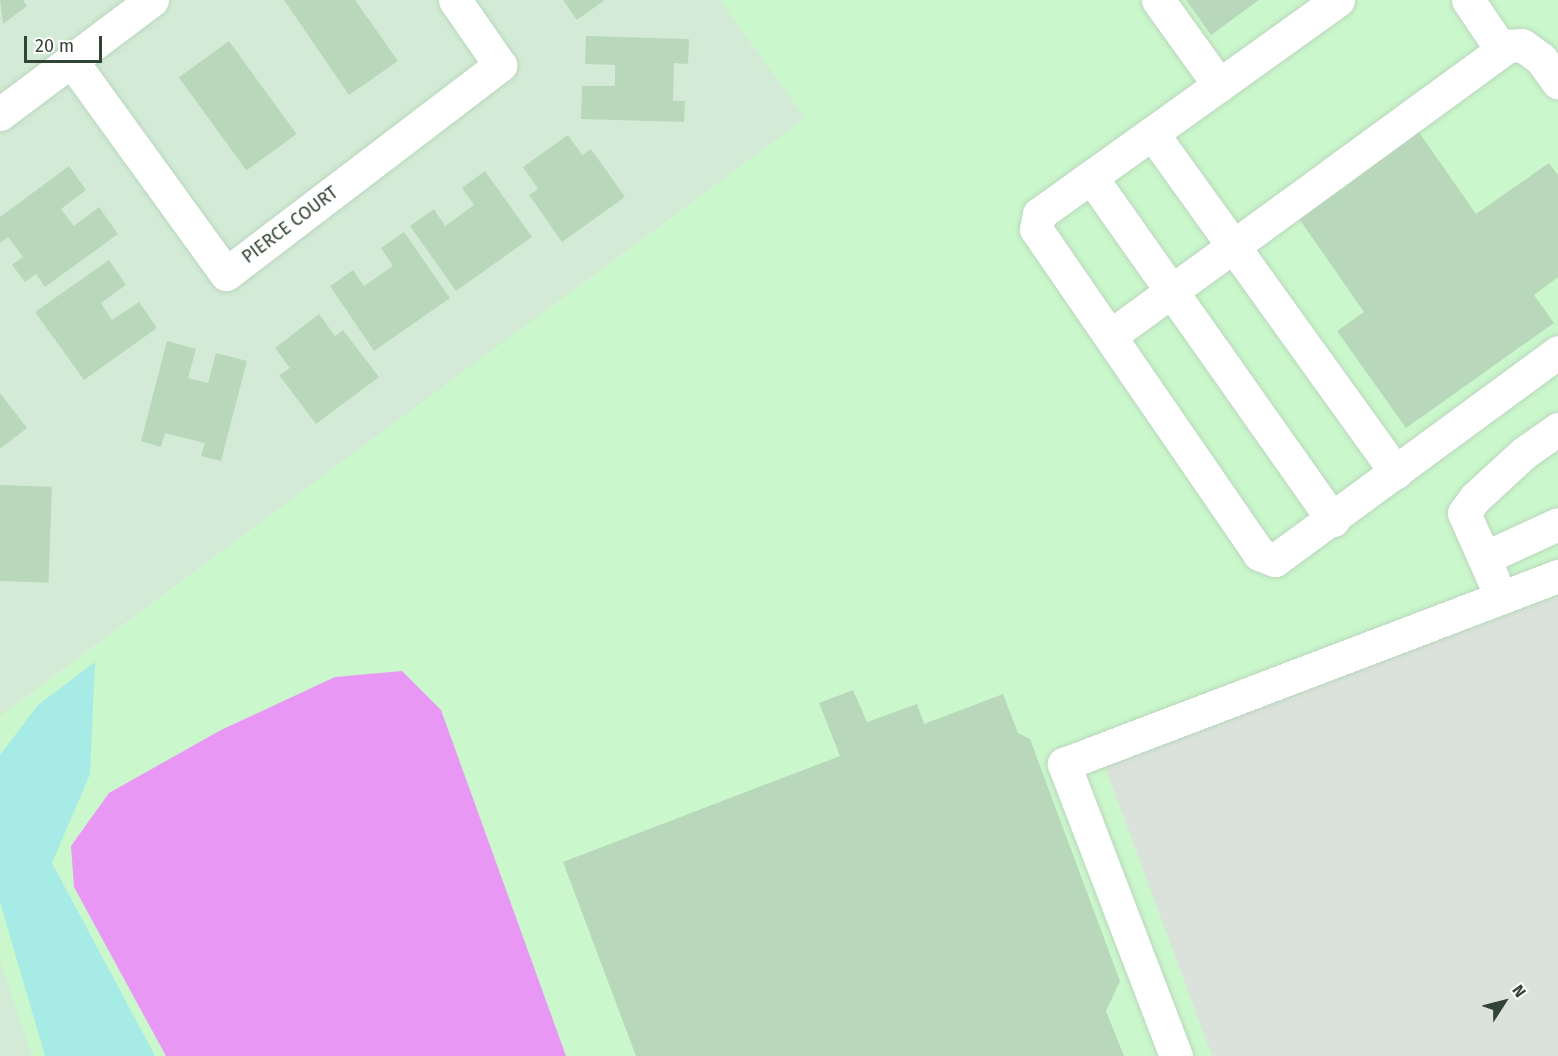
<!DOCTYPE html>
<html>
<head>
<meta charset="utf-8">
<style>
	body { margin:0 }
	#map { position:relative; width:1558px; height:1056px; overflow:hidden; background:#e1f2e4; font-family:"Fira Sans",sans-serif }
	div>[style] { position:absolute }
	.residential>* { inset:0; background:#d3ebd6 }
	.commercial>* { inset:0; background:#caf7cb }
	.green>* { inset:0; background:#a6ebe5 }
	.parking>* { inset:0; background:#dbe2db }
	.water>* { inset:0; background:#e997f5 }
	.building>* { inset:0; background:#b9d8bb; transform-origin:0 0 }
	.roads { filter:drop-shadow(0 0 2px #bad6be) drop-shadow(0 0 2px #bad6be) }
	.minor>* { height:33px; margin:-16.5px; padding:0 16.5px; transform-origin:16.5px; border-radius:16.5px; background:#fff }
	span { translate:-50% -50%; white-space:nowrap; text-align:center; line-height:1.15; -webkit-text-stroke:4.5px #fff; paint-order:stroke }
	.street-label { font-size:18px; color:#324433 }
	.north { position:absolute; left:1474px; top:972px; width:60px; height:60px; -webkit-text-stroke:4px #fff; paint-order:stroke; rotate:54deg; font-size:16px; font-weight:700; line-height:24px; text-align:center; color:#324433 }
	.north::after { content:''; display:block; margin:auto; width:21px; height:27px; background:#324433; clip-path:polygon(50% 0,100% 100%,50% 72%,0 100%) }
	.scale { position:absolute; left:24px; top:36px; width:78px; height:27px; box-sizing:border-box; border:3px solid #324433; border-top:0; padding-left:8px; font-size:18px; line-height:21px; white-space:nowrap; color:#324433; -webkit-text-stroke:4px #fff; paint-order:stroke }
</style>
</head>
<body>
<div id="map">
	<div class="residential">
		<i style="clip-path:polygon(0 0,720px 0,806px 118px,0 716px)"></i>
		<i style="clip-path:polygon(0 960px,32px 1056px,0 1056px)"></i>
	</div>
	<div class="commercial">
		<i style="clip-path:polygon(720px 0,1558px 0,1558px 1056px,32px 1056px,0 960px,0 716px,805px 118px)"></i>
	</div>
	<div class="green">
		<i style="clip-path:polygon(95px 662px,90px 774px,52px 863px,155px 1056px,45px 1056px,0 902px,0 755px,38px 705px)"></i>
	</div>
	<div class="parking">
		<i style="clip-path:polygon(1558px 596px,1558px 1056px,1212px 1056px,1104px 764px)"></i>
	</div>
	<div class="water">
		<i style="clip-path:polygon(402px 671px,441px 710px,566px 1056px,166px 1056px,74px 887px,71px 846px,109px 793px,221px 730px,335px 677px)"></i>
	</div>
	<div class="building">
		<i style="clip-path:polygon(0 0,23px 0,27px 6px,3px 24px)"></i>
		<i style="clip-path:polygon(284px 0,355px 0,398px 61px,349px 95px)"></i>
		<i style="clip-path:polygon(563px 0,605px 0,577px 20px)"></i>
		<i style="clip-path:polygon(1186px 0,1259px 0,1211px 35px)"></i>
		<i style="clip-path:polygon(586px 36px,689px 39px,688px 64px,674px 63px,673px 101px,685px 101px,684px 122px,581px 119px,582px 86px,615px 86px,615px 65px,585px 64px)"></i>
		<i style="left:229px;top:41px;width:115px;height:62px;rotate:54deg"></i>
		<i style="clip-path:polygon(1416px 128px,1476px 214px,1549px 163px,1558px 175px,1558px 277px,1534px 295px,1554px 323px,1406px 428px,1337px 331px,1364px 312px,1295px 213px)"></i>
		<i style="clip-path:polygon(568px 135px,582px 155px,591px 149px,625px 197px,562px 242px,529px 195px,538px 189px,523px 167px)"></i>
		<i style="clip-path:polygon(69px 166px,86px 190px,61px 209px,74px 226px,99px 207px,118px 234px,45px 287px,36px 274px,25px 282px,12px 265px,23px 257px,8px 237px,0 243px,0 217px)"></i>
		<i style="clip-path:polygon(485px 171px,532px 237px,456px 291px,410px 226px,434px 209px,445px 226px,474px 205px,462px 188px)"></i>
		<i style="clip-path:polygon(404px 232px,450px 298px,374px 351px,330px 286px,353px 270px,364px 286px,393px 266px,381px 248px)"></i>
		<i style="clip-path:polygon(109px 260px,126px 285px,101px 303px,112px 320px,139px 302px,157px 328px,84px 380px,35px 312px)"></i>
		<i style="clip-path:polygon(319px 314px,335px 336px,343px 330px,379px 377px,316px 424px,279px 375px,290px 368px,275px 348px)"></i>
		<i style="clip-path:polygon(167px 341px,196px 349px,188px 378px,208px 383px,216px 353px,247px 361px,221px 461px,201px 456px,205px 443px,165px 433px,161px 447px,141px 441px)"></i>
		<i style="clip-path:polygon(0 393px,27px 428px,0 449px)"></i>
		<i style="left:0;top:485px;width:52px;height:96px;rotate:2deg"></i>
		<i style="clip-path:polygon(853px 690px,867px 722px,917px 704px,924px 724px,1003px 694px,1018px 733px,1030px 739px,1120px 981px,1106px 1011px,1124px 1056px,636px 1056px,563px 862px,840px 756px,819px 703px)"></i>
	</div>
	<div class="roads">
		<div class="minor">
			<i style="left:1158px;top:0;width:105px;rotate:54.3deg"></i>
			<i style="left:1338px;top:0;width:368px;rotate:144.4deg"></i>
			<i style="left:1039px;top:214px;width:15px;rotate:101deg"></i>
			<i style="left:1036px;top:229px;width:394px;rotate:55.5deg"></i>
			<i style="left:1259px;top:554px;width:17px;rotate:21deg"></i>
			<i style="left:1275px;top:560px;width:351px;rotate:-36.3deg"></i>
			<i style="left:1468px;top:0;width:55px;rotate:56deg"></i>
			<i style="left:1499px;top:46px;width:23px;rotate:-2deg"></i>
			<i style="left:1522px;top:45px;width:24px;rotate:36deg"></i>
			<i style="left:1541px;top:59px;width:29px;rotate:54deg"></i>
			<i style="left:71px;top:60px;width:264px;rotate:54.1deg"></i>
			<i style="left:226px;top:274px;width:345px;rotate:-37.3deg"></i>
			<i style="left:500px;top:65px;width:79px;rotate:-124.7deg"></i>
			<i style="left:0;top:114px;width:190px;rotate:-36.9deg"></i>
			<i style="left:1152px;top:133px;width:418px;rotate:54.3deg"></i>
			<i style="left:1091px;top:177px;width:420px;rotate:54.8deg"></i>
			<i style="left:1110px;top:336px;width:492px;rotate:-36.1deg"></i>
			<i style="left:1484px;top:558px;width:49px;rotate:-114deg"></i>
			<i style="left:1464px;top:513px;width:19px;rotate:-54deg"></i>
			<i style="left:1475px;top:498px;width:67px;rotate:-42.6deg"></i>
			<i style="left:1524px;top:453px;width:42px;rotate:-35.2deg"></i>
			<i style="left:1493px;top:579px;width:23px;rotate:-113deg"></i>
			<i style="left:1484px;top:558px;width:81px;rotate:-24.7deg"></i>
			<i style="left:1176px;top:1056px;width:313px;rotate:-111deg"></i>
			<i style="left:1064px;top:764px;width:529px;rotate:-20.84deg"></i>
		</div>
	</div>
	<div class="street-label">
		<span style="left:290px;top:225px;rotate:-37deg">PIERCE COURT</span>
	</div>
	<div class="north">N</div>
	<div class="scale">20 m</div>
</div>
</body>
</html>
